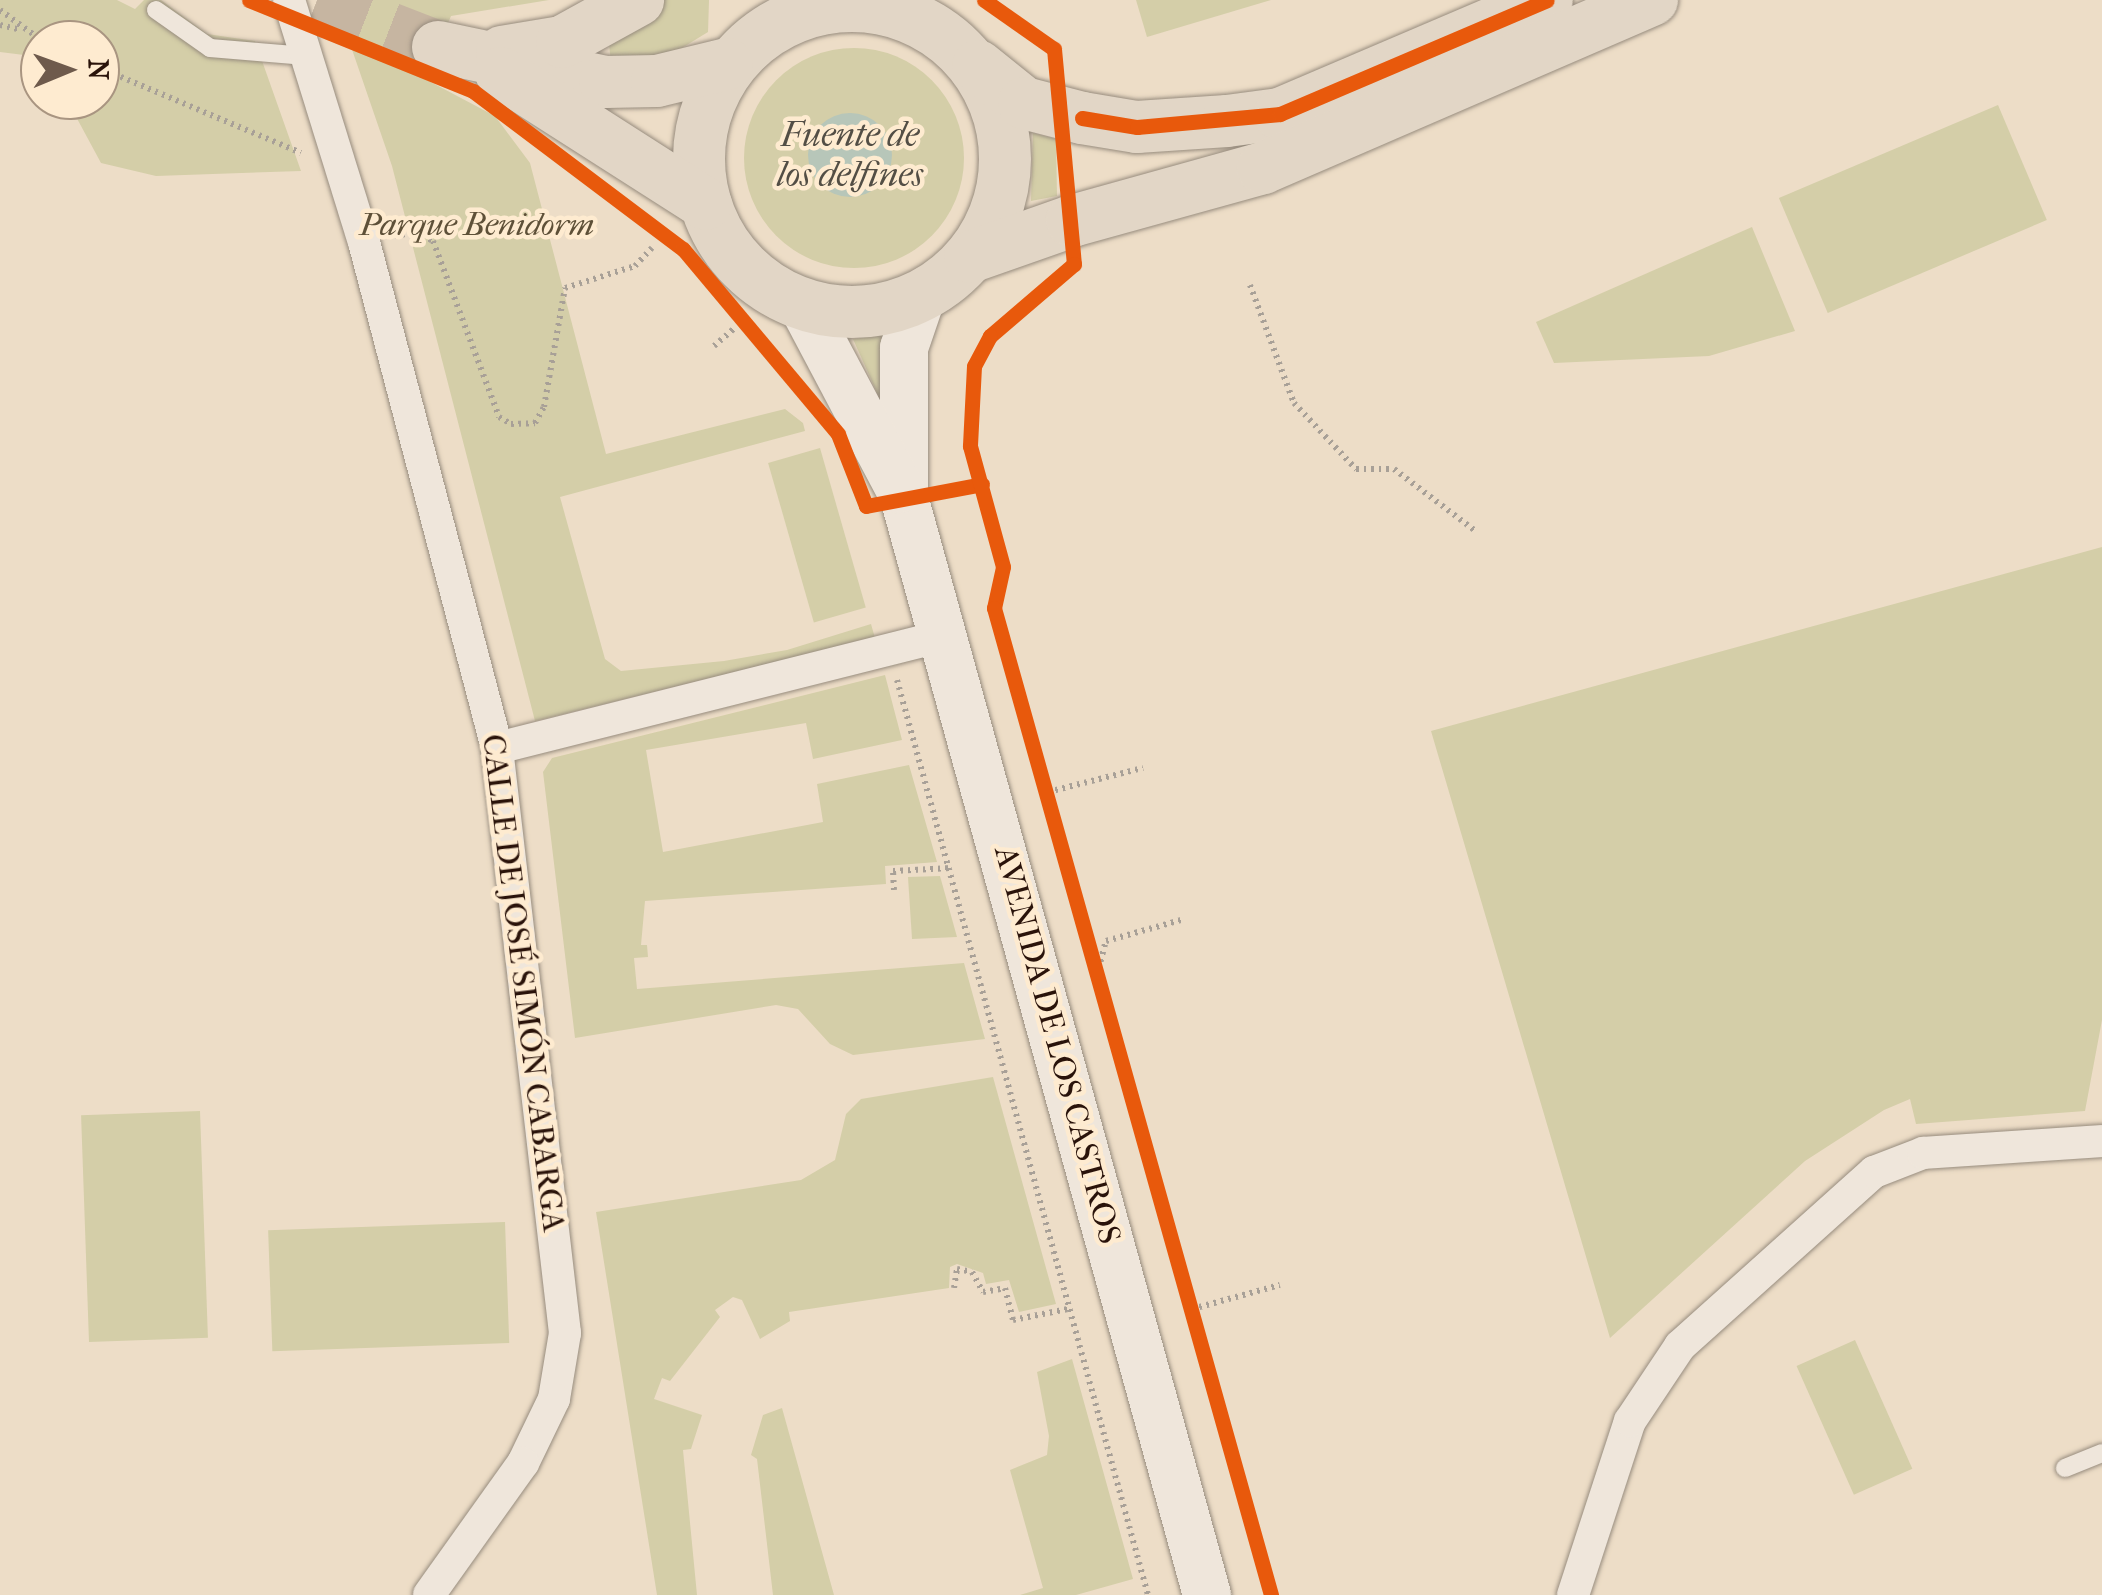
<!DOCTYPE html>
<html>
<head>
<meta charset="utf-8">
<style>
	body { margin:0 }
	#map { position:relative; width:2102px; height:1595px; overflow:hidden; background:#edddc7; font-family:"IM FELL French Canon",serif }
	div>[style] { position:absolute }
	.green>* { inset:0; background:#d4cea8; transform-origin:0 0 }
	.round { border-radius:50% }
	.water>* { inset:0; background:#b7c6b9 }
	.primary-tunnel>* { height:52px; margin-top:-26px; transform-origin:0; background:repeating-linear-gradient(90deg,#c6b5a1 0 52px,transparent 0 78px) }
	.path>* { height:6px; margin-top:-3px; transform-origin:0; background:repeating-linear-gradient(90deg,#a8a097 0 2.5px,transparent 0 7.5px) }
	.roads { filter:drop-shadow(0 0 2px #978c7e) drop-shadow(0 0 2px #978c7e) }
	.lane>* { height:18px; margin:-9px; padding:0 9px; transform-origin:9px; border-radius:9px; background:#efe6db }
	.street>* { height:32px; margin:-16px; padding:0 16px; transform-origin:16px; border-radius:16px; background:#efe6db }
	.secondary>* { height:48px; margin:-24px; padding:0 24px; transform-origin:24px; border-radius:24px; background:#efe6db }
	.primary>* { height:52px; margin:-26px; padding:0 26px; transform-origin:26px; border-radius:26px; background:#e2d6c6 }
	.primary>.ring { margin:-26px; padding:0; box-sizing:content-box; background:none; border:52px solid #e2d6c6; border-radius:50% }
	.cycleway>* { height:15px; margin:-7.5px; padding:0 7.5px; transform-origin:7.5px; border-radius:7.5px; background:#e8590c }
	span { translate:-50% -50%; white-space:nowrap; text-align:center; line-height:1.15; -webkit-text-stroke:9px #feebd0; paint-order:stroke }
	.park-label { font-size:32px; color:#5e5038; font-style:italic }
	.street-label { font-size:32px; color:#2a130a }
	.water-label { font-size:35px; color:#534e45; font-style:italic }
	.north { position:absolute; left:20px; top:20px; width:100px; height:100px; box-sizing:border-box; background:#feebd0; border:2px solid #a99581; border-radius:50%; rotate:89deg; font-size:28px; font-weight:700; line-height:40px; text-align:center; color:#2a130a }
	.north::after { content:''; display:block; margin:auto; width:35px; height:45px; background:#6e5a4c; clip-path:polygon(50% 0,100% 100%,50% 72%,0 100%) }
</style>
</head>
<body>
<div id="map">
	<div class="green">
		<i style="clip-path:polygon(0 0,117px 0,135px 9px,144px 0,161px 0,207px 34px,255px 41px,301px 171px,156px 176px,101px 163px,67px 100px,100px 100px,100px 40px,40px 40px,40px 57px,0 52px)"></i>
		<i style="clip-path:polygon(335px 0,549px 0,451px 16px,425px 79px,495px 116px,530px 163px,606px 454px,785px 409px,803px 423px,805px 431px,560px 497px,605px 659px,621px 671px,724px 661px,787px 650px,871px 624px,875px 638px,535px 721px,392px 166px)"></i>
		<i style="clip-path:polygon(660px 0,709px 0,708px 32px,672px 54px,611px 65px,609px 42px)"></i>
		<i style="clip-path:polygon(1136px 0,1271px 0,1147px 37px)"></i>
		<i class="round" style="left:744px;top:48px;width:220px;height:220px"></i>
		<i style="left:1998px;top:105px;width:125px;height:238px;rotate:67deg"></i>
		<i style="clip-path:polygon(1033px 133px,1056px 139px,1057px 196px,1031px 201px)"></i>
		<i style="clip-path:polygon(1752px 227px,1795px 331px,1709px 356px,1554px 363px,1536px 322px)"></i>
		<i style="clip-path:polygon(881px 335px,881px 393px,878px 395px,853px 339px)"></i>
		<i style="left:820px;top:448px;width:166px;height:54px;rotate:74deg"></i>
		<i style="clip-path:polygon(2102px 547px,2102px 1020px,2085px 1111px,1916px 1124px,1910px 1099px,1884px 1110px,1805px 1161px,1610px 1338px,1431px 731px)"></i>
		<i style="clip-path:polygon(885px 675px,902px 740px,813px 759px,806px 723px,646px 750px,663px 852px,823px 822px,817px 784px,909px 765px,937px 862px,885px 866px,886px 884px,645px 901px,641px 945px,647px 945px,648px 957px,634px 958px,637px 989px,964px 963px,985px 1039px,853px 1055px,830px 1044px,798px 1009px,776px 1005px,575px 1038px,543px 772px,552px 758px)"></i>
		<i style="clip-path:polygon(940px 876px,957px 937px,912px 939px,908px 877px)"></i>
		<i style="clip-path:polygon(993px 1077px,1056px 1304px,1019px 1312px,1009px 1280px,986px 1284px,983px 1273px,957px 1264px,950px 1267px,949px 1288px,789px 1312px,790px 1321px,760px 1339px,742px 1300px,733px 1297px,715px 1310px,720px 1317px,670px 1381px,662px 1378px,654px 1399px,702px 1415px,691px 1449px,683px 1450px,697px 1595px,657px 1595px,596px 1212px,801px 1180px,835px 1160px,846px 1114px,861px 1099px)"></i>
		<i style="left:200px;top:1111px;width:227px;height:119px;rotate:88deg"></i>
		<i style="left:505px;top:1222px;width:121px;height:237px;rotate:88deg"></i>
		<i style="left:1855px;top:1340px;width:141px;height:64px;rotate:66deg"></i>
		<i style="clip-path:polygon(1072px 1359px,1133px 1579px,1076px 1595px,1020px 1595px,1043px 1588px,1010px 1470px,1047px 1455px,1049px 1436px,1037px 1372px)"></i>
		<i style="clip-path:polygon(782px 1408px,834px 1595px,773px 1595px,757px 1459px,751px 1455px,763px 1415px)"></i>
	</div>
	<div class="water">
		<i class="round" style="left:808px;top:113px;width:84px;height:84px"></i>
	</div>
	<div class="primary-tunnel">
		<i style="left:317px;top:0;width:130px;rotate:21.2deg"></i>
	</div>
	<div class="path">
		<i style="left:0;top:10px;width:51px;rotate:36.2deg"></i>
		<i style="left:0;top:25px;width:18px;rotate:13deg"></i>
		<i style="left:100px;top:68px;width:218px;rotate:22.9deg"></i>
		<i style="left:395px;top:236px;width:21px;rotate:-11deg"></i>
		<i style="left:416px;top:232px;width:19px;rotate:28deg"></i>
		<i style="left:433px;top:241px;width:188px;rotate:69.4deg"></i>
		<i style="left:499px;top:417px;width:14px;rotate:30deg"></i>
		<i style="left:511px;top:424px;width:24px;rotate:-2deg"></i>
		<i style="left:535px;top:423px;width:18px;rotate:-61deg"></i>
		<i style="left:544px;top:407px;width:121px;rotate:-80deg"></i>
		<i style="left:565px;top:288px;width:73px;rotate:-17.4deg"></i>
		<i style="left:635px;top:266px;width:25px;rotate:-47deg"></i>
		<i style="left:1250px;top:285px;width:126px;rotate:69.6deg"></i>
		<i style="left:1294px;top:403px;width:91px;rotate:46.8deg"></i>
		<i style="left:1356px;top:469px;width:38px"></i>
		<i style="left:1394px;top:469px;width:101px;rotate:37.3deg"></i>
		<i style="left:714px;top:346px;width:28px;rotate:-41deg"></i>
		<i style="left:897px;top:680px;width:949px;rotate:74.66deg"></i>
		<i style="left:1048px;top:792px;width:98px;rotate:-14.2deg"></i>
		<i style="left:894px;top:890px;width:19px;rotate:-93deg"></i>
		<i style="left:893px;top:871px;width:58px;rotate:-3deg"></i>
		<i style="left:1097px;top:976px;width:36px;rotate:-76deg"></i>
		<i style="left:1106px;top:941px;width:82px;rotate:-15.6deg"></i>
		<i style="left:954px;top:1288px;width:19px;rotate:-81deg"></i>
		<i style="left:957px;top:1269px;width:15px;rotate:11deg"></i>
		<i style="left:972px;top:1272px;width:23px;rotate:61deg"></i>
		<i style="left:983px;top:1292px;width:22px;rotate:-10deg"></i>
		<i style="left:1005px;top:1288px;width:33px;rotate:76deg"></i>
		<i style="left:1013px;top:1320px;width:56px;rotate:-11.3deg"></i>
		<i style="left:1192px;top:1309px;width:91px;rotate:-15.3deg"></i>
	</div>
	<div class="roads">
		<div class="lane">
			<i style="left:156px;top:10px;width:66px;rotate:35.1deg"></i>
			<i style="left:210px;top:48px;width:96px;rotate:4.8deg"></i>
			<i style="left:2065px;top:1468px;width:40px;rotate:-22deg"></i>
		</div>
		<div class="street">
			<i style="left:289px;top:0;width:253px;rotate:72.8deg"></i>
			<i style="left:364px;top:242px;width:523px;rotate:75.27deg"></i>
			<i style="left:497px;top:748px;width:589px;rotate:83.37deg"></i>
			<i style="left:565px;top:1333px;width:67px;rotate:99.5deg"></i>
			<i style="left:554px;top:1399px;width:71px;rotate:115.8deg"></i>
			<i style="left:523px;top:1463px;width:162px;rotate:125.5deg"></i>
			<i style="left:497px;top:748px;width:460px;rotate:-14.1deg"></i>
			<i style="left:1573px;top:1595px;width:183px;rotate:-71.9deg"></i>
			<i style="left:1630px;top:1421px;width:90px;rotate:-56.3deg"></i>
			<i style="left:1680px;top:1346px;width:261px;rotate:-41.9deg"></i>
			<i style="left:1874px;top:1172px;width:53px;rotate:-21.2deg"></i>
			<i style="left:1923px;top:1153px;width:179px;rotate:-3.8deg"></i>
		</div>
		<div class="secondary">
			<i style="left:920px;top:301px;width:50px;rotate:108.8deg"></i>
			<i style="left:904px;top:348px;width:149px;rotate:90deg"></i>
			<i style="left:904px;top:497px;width:1139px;rotate:74.57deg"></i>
			<i style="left:803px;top:306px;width:207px;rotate:62.1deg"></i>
		</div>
		<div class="primary">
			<i class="ring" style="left:699px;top:6px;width:254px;height:254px"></i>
			<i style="left:438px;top:47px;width:171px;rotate:11.8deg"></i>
			<i style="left:605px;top:82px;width:52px;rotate:-1.1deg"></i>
			<i style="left:657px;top:81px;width:72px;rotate:-13.7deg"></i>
			<i style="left:502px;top:52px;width:61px;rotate:-9.5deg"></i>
			<i style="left:562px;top:42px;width:87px;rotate:-28.9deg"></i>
			<i style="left:978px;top:66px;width:59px;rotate:38.8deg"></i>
			<i style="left:1024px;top:103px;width:60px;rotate:14.5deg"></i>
			<i style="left:1082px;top:118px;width:56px;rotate:9.3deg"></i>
			<i style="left:1137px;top:127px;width:90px;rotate:-3.8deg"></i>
			<i style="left:1227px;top:121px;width:53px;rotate:-7.5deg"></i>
			<i style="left:1280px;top:114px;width:290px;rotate:-23.1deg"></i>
			<i style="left:501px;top:73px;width:243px;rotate:32.6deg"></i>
			<i style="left:970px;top:257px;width:108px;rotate:-19.4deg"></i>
			<i style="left:1072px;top:221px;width:198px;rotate:-15.5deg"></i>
			<i style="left:1263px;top:168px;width:424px;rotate:-23.4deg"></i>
		</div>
	</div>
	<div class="cycleway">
		<i style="left:249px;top:0;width:242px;rotate:22.1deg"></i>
		<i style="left:473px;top:91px;width:263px;rotate:37deg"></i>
		<i style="left:683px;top:249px;width:241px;rotate:50deg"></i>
		<i style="left:838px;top:434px;width:77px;rotate:68.7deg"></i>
		<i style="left:866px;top:506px;width:118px;rotate:-10.7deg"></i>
		<i style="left:984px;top:0;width:85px;rotate:35deg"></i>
		<i style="left:1054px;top:49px;width:216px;rotate:84.7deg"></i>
		<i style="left:1074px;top:264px;width:111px;rotate:139.4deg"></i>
		<i style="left:990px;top:336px;width:34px;rotate:118deg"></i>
		<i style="left:974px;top:366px;width:80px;rotate:92.9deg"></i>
		<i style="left:970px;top:446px;width:125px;rotate:74.7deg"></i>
		<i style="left:1003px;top:567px;width:42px;rotate:102.4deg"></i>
		<i style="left:994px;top:608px;width:1025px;rotate:74.32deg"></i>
		<i style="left:1082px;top:118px;width:56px;rotate:9.3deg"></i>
		<i style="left:1137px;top:127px;width:144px;rotate:-5.2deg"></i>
		<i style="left:1280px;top:114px;width:290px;rotate:-23.1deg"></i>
	</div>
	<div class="park-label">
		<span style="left:477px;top:225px">Parque Benidorm</span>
	</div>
	<div class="street-label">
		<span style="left:523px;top:983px;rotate:83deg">CALLE DE JOSÉ SIMÓN CABARGA</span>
		<span style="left:1057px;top:1045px;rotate:75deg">AVENIDA DE LOS CASTROS</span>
	</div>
	<div class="water-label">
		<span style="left:850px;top:155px">Fuente de<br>los delfines</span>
	</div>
	<div class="north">N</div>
</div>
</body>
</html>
